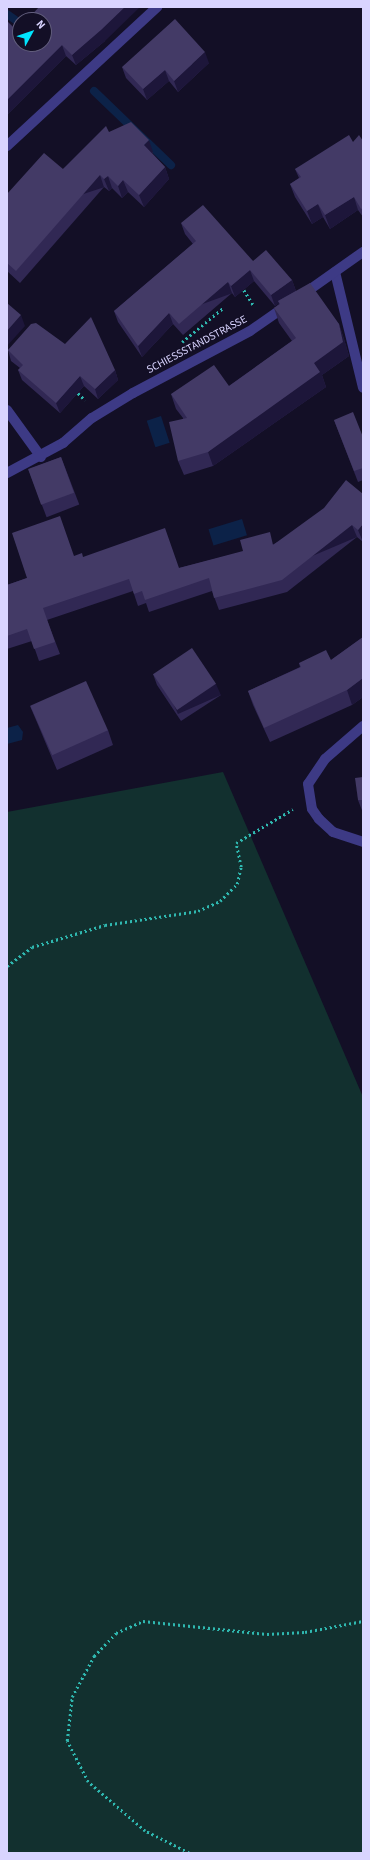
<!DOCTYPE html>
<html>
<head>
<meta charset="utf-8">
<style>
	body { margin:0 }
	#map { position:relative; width:370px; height:1860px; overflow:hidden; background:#130f26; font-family:"Source Sans 3",sans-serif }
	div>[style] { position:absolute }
	.green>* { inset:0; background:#12302f }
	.water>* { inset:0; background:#0c2248; transform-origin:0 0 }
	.stream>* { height:8px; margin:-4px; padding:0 4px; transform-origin:4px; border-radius:4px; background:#0c2248 }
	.path>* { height:2.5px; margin-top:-1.25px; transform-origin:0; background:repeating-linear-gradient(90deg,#2fb8b0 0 2px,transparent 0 5px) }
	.minor>* { height:10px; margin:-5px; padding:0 5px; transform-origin:5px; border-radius:5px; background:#3d3a85 }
	.wall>* { inset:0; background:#312854; transform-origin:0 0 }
	.shaded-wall>* { inset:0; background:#1d163a; transform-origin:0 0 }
	.building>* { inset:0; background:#433a66; transform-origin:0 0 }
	span { translate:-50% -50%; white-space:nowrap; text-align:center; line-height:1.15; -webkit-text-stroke:3px #130f26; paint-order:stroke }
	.street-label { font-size:11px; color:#d9d4ff }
	.frame { position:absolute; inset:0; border:8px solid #d9d4ff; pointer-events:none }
	.north { position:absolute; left:12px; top:12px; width:40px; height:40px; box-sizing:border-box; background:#130f26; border:1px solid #625e7d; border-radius:50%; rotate:50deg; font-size:11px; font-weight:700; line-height:16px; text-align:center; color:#d9d4ff }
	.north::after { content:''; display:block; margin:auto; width:14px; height:18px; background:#00e5ff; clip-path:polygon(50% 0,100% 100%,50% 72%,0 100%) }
</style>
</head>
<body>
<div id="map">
	<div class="green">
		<i style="clip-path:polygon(223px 772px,363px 1097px,363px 1853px,7px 1853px,7px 812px)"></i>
	</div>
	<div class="water">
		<i style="left:161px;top:416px;width:28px;height:15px;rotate:72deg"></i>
		<i style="left:242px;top:519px;width:17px;height:35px;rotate:73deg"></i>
		<i style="clip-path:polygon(18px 725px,23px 732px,22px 740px,7px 744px,7px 728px)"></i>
	</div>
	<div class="stream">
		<i style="left:7px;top:14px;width:16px;rotate:35deg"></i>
		<i style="left:94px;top:91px;width:107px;rotate:43.9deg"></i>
	</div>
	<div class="path">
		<i style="left:244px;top:290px;width:19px;rotate:58deg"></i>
		<i style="left:182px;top:342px;width:53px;rotate:-39.7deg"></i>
		<i style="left:78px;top:393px;width:10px;rotate:45deg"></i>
		<i style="left:7px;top:966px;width:31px;rotate:-37deg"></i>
		<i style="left:32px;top:947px;width:76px;rotate:-16.8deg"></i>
		<i style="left:105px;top:925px;width:94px;rotate:-8.6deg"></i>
		<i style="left:198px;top:911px;width:24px;rotate:-24deg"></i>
		<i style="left:220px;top:901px;width:24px;rotate:-45deg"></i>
		<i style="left:237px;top:884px;width:17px;rotate:-77deg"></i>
		<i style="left:241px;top:867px;width:25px;rotate:-102deg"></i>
		<i style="left:236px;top:843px;width:66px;rotate:-30.8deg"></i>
		<i style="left:189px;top:1853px;width:49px;rotate:-153.4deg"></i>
		<i style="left:145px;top:1831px;width:75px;rotate:-139.3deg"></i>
		<i style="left:88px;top:1782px;width:46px;rotate:-117.1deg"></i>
		<i style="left:67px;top:1741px;width:44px;rotate:-83.5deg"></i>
		<i style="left:72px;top:1697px;width:47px;rotate:-61.8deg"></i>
		<i style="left:94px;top:1656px;width:32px;rotate:-46deg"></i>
		<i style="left:116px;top:1633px;width:30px;rotate:-24deg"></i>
		<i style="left:143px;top:1621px;width:125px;rotate:6deg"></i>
		<i style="left:267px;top:1634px;width:38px;rotate:-3deg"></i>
		<i style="left:305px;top:1632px;width:59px;rotate:-10.7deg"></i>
	</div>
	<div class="minor">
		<i style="left:7px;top:146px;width:205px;rotate:-42.8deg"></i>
		<i style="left:335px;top:272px;width:119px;rotate:76.4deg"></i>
		<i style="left:302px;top:295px;width:75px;rotate:-35.2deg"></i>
		<i style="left:7px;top:410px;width:58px;rotate:54.1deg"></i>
		<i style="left:7px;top:473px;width:64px;rotate:-28.2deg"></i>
		<i style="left:63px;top:443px;width:38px;rotate:-41deg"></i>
		<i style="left:92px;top:418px;width:48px;rotate:-31.4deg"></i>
		<i style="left:133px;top:393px;width:132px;rotate:-27.9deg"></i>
		<i style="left:250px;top:331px;width:44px;rotate:-34.8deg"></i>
		<i style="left:363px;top:726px;width:50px;rotate:139deg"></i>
		<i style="left:325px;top:759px;width:30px;rotate:124deg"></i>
		<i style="left:308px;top:784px;width:25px;rotate:81deg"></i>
		<i style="left:312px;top:809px;width:12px;rotate:55deg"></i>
		<i style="left:319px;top:819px;width:19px;rotate:43deg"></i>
		<i style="left:333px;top:832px;width:32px;rotate:18deg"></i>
	</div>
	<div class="wall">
		<i style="clip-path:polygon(7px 21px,17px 31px,105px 41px,76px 65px,66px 56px,7px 115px)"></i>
		<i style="clip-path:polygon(209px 63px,178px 92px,169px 81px,147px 100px,126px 78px,122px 67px)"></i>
		<i style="clip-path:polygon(109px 132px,153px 152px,152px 153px,165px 167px,169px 179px,144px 207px,128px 192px,122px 198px,112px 188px,109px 191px,104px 187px,20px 283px,7px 271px,7px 194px,63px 169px)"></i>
		<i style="clip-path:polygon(363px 141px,363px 217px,358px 210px,330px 229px,323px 217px,312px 224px,295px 197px,290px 184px,299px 178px,295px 169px,353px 142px)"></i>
		<i style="clip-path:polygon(181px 223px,253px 261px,292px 280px,296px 291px,339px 324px,344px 339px,349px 356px,322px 375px,326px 387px,213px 466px,184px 475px,178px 461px,183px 418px,176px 409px,171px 394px,229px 386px,292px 341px,279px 323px,274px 308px,279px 304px,279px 303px,275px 306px,254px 281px,235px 297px,232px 293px,183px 335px,173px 324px,142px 357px,118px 322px,114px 311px,193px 244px,185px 234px)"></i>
		<i style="clip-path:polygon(65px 344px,115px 370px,118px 380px,98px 399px,84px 386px,60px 413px,22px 380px,18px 370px,20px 368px,11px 361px,8px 350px)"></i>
		<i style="clip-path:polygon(334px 420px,363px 437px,363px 480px,358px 482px)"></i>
		<i style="left:61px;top:457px;width:51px;height:35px;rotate:69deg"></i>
		<i style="clip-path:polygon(363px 494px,363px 542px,357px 537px,287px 592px,219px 610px,212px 591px,149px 612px,146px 603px,138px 606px,133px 591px,47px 620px,60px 654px,39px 661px,32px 641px,7px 649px,7px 585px,27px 578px,74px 556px,179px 568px,274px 544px)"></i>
		<i style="clip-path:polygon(363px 637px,363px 697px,352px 705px,270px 742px,253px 705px,248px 691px,300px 667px,299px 663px,331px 660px)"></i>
		<i style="clip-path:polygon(153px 674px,221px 695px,181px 721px,157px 685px)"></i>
		<i style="clip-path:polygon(30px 706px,108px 730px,113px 745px,57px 770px,36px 720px)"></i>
		<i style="clip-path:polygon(363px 777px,363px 813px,358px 800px)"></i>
	</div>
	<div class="shaded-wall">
		<i style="clip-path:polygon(125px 7px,140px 7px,105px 41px,76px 65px,72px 55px)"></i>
		<i style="clip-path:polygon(62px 45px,66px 56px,7px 115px,7px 100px)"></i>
		<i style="clip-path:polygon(205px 52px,209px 63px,178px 92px,174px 81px)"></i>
		<i style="clip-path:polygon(165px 70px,169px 81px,147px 100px,143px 89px)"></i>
		<i style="clip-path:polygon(149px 140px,153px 152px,148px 157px,144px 145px)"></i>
		<i style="clip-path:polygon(165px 167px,169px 179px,144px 207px,139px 195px)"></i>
		<i style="left:100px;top:175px;width:13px;height:128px;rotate:72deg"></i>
		<i style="clip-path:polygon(108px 176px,112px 188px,109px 191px,104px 179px)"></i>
		<i style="clip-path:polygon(123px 180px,128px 192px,122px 198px,118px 186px)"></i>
		<i style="clip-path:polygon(354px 197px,358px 210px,330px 229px,325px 215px)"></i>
		<i style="clip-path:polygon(318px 204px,323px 217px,312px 224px,307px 211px)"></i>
		<i style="clip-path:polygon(250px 270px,254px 281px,235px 297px,231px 286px)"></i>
		<i style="clip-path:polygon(292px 280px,296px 291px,278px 301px,279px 303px,275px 306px,271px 295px)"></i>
		<i style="left:228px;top:282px;width:12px;height:65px;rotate:70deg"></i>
		<i style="clip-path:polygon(169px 313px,173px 324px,142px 357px,138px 346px)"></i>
		<i style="clip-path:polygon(21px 315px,25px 326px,7px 346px,7px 331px)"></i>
		<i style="clip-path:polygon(339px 324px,344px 339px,349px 356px,322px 375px,326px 387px,213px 466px,208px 452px,314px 363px)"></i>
		<i style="clip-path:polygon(115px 370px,118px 380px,98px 399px,95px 389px)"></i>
		<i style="clip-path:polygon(80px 376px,84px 386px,60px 413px,56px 403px)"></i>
		<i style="clip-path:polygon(363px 524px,363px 542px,358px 530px)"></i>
		<i style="left:352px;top:525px;width:13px;height:89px;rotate:67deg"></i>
		<i style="clip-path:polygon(363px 678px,363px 697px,352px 705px,347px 690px)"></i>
		<i style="left:216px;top:684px;width:12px;height:47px;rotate:66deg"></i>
	</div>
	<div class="building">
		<i style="clip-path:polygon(39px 7px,125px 7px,101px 30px,72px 55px,62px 45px,7px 100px,7px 21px,17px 31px,20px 27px,20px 44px,44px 44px,44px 20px,27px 20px)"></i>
		<i style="clip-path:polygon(175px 19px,205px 52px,174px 81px,165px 70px,143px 89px,122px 67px)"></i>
		<i style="clip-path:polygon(131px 122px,149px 140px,144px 145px,165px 167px,139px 195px,123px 180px,118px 186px,108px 176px,104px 179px,100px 175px,16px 271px,7px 263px,7px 194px,44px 153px,63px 169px,106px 126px,109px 132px)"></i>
		<i style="clip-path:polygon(349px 135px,353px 142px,359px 135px,363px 141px,363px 208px,361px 209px,354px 197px,325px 215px,318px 204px,307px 211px,290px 184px,301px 177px,295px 169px)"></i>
		<i style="clip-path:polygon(203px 205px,253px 261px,266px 250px,292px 280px,271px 295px,250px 270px,231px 286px,228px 282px,179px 324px,169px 313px,138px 346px,114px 311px,196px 241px,181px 223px)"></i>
		<i style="clip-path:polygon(310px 283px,339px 324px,343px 342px,314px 363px,320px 372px,208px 452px,178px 461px,169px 422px,187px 418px,171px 394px,214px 365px,229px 386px,296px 338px,274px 308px,280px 304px,278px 301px)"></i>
		<i style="clip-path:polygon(7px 303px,21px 315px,7px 331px)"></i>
		<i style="clip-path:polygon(91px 317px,115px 370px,95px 389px,80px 376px,56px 403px,18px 370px,23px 365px,8px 350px,31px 324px,36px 323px,65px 344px)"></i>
		<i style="clip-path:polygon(353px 412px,363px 437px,363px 468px,354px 471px,334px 420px)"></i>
		<i style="left:61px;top:457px;width:38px;height:35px;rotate:70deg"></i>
		<i style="clip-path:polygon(346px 480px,363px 494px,363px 524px,358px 530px,352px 525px,282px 580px,214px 598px,209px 578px,145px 600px,142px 591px,134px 594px,129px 579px,43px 608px,55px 642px,34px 649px,27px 629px,7px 636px,7px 585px,27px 578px,12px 533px,60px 516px,74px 556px,82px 553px,83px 557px,165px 528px,179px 568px,243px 551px,240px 540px,270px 532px,273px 545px,324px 508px)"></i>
		<i style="clip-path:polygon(363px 637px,363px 678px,347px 690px,264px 728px,248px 691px,301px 667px,299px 663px,326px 650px,331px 660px)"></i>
		<i style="left:192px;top:648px;width:43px;height:47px;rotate:56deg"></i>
		<i style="left:86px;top:681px;width:54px;height:61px;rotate:66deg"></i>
		<i style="clip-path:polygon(363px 777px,363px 800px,358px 800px,355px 778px)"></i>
	</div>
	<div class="street-label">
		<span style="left:197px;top:345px;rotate:-28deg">SCHIESSSTANDSTRASSE</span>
	</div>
	<div class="frame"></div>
	<div class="north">N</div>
</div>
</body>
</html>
